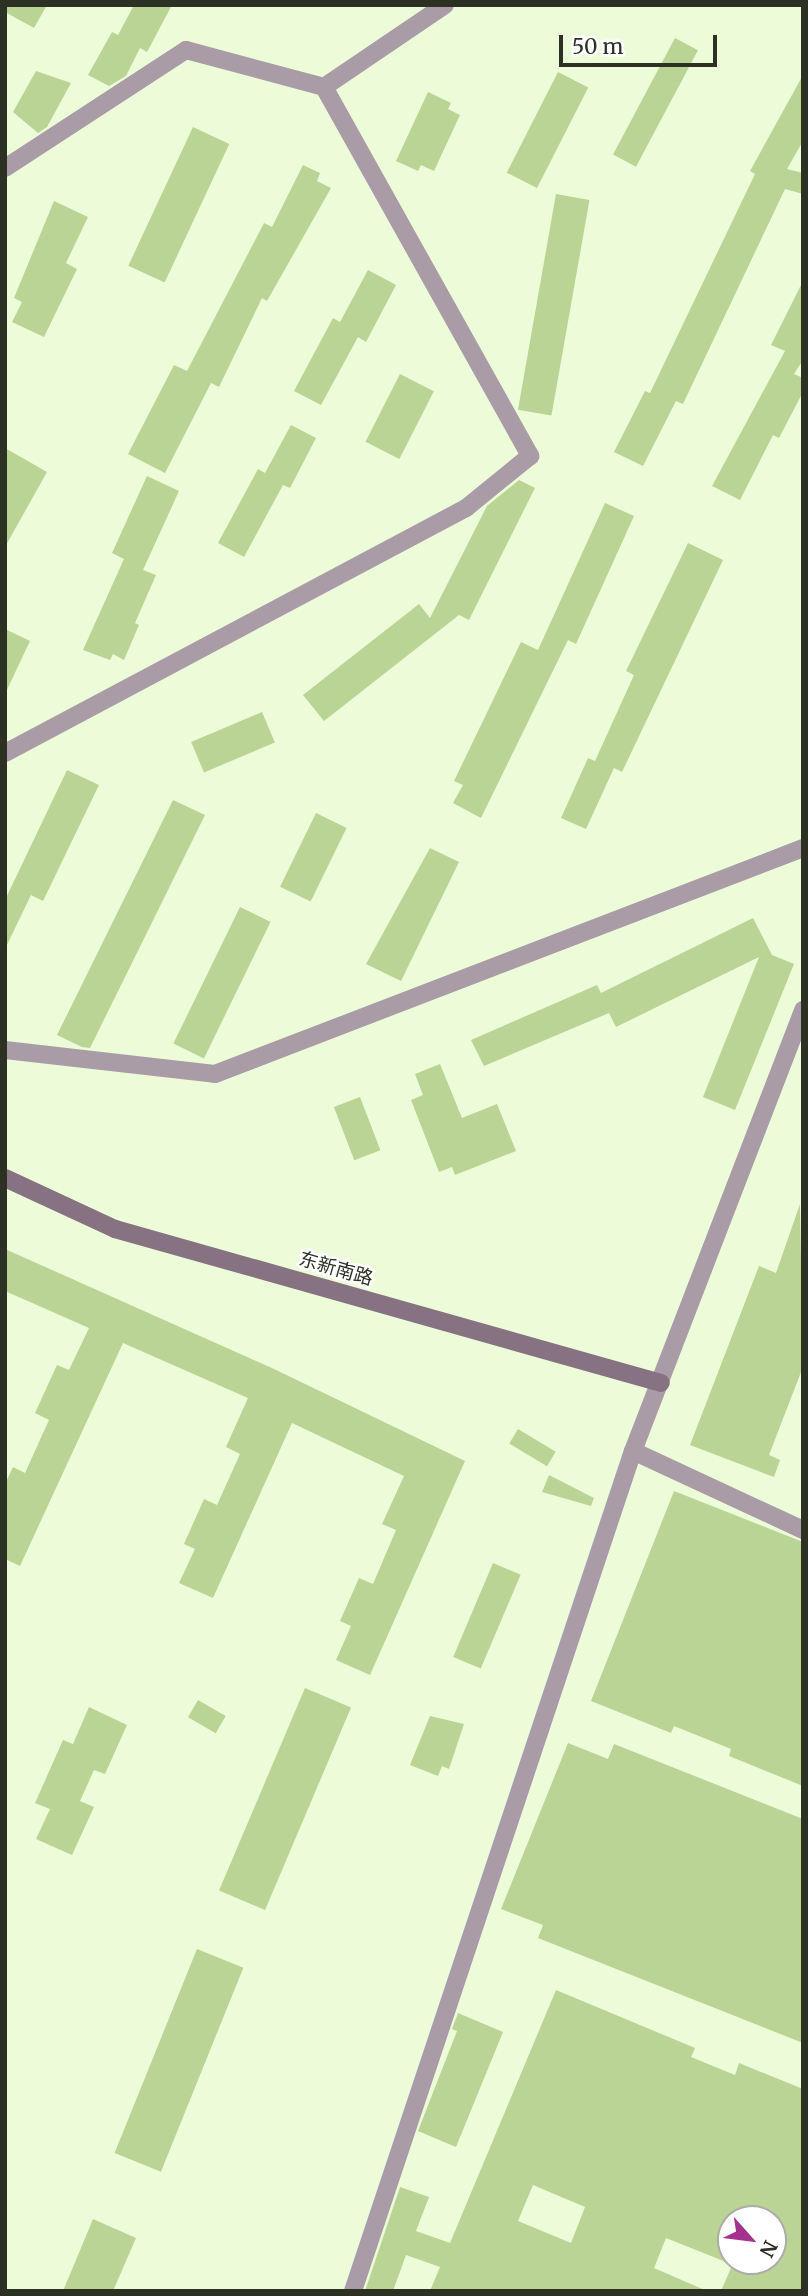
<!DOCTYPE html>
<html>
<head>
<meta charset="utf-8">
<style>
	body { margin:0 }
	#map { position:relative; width:808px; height:2296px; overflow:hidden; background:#ecfcd9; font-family:Merriweather,"Noto Sans SC",serif }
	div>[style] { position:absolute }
	.building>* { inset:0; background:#b9d494; transform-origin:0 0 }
	.street>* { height:18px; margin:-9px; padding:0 9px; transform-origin:9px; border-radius:9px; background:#aa9ca6 }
	.secondary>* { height:18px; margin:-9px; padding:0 9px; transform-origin:9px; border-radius:9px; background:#867280 }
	span { translate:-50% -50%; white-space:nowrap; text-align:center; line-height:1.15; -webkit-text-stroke:5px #fff; paint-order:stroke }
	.street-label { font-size:19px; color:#2c3124 }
	.frame { position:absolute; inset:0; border:7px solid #2c3124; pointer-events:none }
	.north { position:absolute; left:717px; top:2205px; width:70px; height:70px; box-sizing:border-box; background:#fff; border:2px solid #abada7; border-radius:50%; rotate:118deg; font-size:19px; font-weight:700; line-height:28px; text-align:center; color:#2c3124 }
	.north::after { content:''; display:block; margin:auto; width:24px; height:32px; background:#a3328f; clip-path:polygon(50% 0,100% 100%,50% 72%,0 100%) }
	.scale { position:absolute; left:559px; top:35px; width:158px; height:32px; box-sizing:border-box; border:4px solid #2c3124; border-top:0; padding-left:9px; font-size:21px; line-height:24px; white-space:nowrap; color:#2c3124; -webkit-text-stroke:5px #fff; paint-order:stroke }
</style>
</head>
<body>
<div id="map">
	<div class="building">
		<i style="clip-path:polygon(5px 5px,47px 5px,34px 28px,5px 12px)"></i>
		<i style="clip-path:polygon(134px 5px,172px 5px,147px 52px,140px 48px,126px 76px,109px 86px,88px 75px,112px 32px,118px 35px)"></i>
		<i style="left:675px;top:38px;width:26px;height:132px;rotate:28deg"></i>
		<i style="clip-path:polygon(36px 71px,71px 83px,47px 127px,38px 133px,13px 112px)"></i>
		<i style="left:558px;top:72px;width:34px;height:113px;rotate:27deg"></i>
		<i style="clip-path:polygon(803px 75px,803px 141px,787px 169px,803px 173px,803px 194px,785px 189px,683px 404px,676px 401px,643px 466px,614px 452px,645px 391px,650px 393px,755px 174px,750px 171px)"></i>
		<i style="clip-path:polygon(428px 92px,451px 103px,448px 109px,460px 115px,434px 171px,421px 165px,418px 171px,396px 161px)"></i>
		<i style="left:193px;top:127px;width:40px;height:153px;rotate:25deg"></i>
		<i style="clip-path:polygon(303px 165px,320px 173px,317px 181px,331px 188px,267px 301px,262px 298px,219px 387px,211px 383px,165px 473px,128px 454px,174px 365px,187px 371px,264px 223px,272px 227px)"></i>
		<i style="left:556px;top:194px;width:34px;height:219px;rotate:10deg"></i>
		<i style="clip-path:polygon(54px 201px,88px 217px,66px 263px,77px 269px,44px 337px,12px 322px,22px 302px,14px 298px)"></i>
		<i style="clip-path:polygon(368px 270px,396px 285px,366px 342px,358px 337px,321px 405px,294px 391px,333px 318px,340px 322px)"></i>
		<i style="clip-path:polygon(803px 281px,803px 360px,794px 374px,803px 378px,803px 392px,779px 438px,773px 435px,740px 500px,712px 486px,785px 351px,771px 345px)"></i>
		<i style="left:400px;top:374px;width:38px;height:76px;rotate:27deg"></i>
		<i style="clip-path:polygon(291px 425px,316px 438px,290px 488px,283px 485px,244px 557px,218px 543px,258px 469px,265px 473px)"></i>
		<i style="clip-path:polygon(5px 448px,47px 472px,5px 547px)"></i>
		<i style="clip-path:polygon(147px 476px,179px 491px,143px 570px,156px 575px,135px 623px,139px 625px,124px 660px,113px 654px,110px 660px,83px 650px,124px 559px,112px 553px)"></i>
		<i style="clip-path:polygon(519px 480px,535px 488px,469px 620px,459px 615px,324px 721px,303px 695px,419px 604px,430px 618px,487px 506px)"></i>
		<i style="clip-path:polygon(605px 503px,634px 516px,576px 644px,568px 640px,481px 818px,453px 803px,463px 785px,454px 781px,521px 642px,538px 650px)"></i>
		<i style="clip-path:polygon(688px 543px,723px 560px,622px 772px,614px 768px,586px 829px,561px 818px,588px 758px,595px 761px,634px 675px,626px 671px)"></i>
		<i style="clip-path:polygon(5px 629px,30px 641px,5px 694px)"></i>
		<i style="left:262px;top:712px;width:33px;height:77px;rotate:67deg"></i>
		<i style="clip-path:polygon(67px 770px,99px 785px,43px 901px,31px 895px,5px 949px,5px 900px)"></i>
		<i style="clip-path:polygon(173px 800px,205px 815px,90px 1048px,82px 1047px,57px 1035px)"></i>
		<i style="left:316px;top:813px;width:34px;height:82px;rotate:26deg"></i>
		<i style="clip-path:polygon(430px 848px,459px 862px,401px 981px,366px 964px)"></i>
		<i style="left:240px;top:907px;width:34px;height:152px;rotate:26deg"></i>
		<i style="clip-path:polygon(753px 918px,772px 955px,794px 964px,735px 1110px,703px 1097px,759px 957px,616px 1027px,609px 1013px,484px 1066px,471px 1040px,597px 985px,601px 993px)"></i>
		<i style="clip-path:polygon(440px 1064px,462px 1118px,497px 1104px,516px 1151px,455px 1175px,452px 1167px,439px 1172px,411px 1100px,423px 1095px,415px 1074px)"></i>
		<i style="left:360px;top:1097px;width:57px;height:28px;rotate:69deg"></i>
		<i style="clip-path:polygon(800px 1204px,803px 1367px,769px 1455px,780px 1460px,774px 1477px,690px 1445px,759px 1266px,776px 1273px)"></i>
		<i style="clip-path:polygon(5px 1249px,274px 1369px,465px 1461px,370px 1675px,336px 1660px,351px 1626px,340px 1621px,359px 1578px,373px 1584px,396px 1530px,382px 1524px,404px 1476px,292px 1423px,213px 1598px,179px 1583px,195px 1549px,184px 1544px,204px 1499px,217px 1505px,240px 1454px,226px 1447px,248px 1398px,123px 1343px,20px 1566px,5px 1559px,5px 1484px,13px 1467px,25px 1473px,49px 1420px,35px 1413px,57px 1365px,69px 1370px,89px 1328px,5px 1291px)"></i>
		<i style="left:518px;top:1429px;width:44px;height:17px;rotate:31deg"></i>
		<i style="clip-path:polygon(549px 1475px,594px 1498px,591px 1506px,542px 1492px)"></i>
		<i style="clip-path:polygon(674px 1491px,803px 1542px,803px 1786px,729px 1756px,731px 1749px,674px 1726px,671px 1733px,591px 1701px)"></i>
		<i style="left:493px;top:1563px;width:30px;height:102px;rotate:23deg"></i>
		<i style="left:305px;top:1688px;width:50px;height:220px;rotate:23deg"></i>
		<i style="left:198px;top:1700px;width:32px;height:20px;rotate:30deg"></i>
		<i style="clip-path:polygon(89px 1707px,127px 1725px,105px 1774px,94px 1770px,80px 1801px,94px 1807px,72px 1855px,36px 1839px,50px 1809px,35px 1803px,63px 1740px,73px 1744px)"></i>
		<i style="clip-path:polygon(430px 1716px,464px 1724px,449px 1769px,442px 1766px,438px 1776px,410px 1765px)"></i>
		<i style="clip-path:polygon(568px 1743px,608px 1759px,614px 1744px,803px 1819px,803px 2043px,538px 1938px,543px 1925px,501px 1909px)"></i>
		<i style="left:197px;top:1949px;width:50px;height:220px;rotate:22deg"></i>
		<i style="clip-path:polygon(evenodd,556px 1990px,695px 2048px,691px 2057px,735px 2075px,739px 2063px,803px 2089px,803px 2291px,721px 2291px,734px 2261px,773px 2261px,773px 2219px,731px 2219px,731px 2264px,666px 2238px,654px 2268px,707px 2291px,430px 2291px,440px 2267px,406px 2255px,393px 2291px,365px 2291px,400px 2187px,429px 2197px,416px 2231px,450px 2243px,556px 1990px,533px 2185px,585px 2207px,571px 2243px,518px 2221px,533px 2185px)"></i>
		<i style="clip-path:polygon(458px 2013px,503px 2032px,456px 2147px,418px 2131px,457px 2031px,452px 2029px)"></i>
		<i style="clip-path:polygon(93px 2219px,136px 2238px,113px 2291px,63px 2291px)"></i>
	</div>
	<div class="street">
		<i style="left:324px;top:87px;width:146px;rotate:-34.1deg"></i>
		<i style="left:5px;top:168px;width:216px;rotate:-33.1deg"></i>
		<i style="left:186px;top:50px;width:143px;rotate:15deg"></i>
		<i style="left:324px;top:87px;width:423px;rotate:60.8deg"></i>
		<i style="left:530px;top:456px;width:82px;rotate:140.9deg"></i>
		<i style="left:466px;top:508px;width:522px;rotate:152.01deg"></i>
		<i style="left:5px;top:1050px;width:211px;rotate:6.5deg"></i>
		<i style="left:215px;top:1074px;width:630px;rotate:-21.02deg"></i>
		<i style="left:633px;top:1451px;width:473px;rotate:-68.9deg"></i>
		<i style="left:353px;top:2291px;width:885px;rotate:-71.57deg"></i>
		<i style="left:633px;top:1451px;width:187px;rotate:24.9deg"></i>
	</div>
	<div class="secondary">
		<i style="left:5px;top:1178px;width:121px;rotate:24.9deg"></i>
		<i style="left:115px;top:1229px;width:567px;rotate:15.75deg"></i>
	</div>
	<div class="street-label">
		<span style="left:336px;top:1269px;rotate:16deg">东新南路</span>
	</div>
	<div class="frame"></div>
	<div class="north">N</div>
	<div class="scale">50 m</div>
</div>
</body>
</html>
